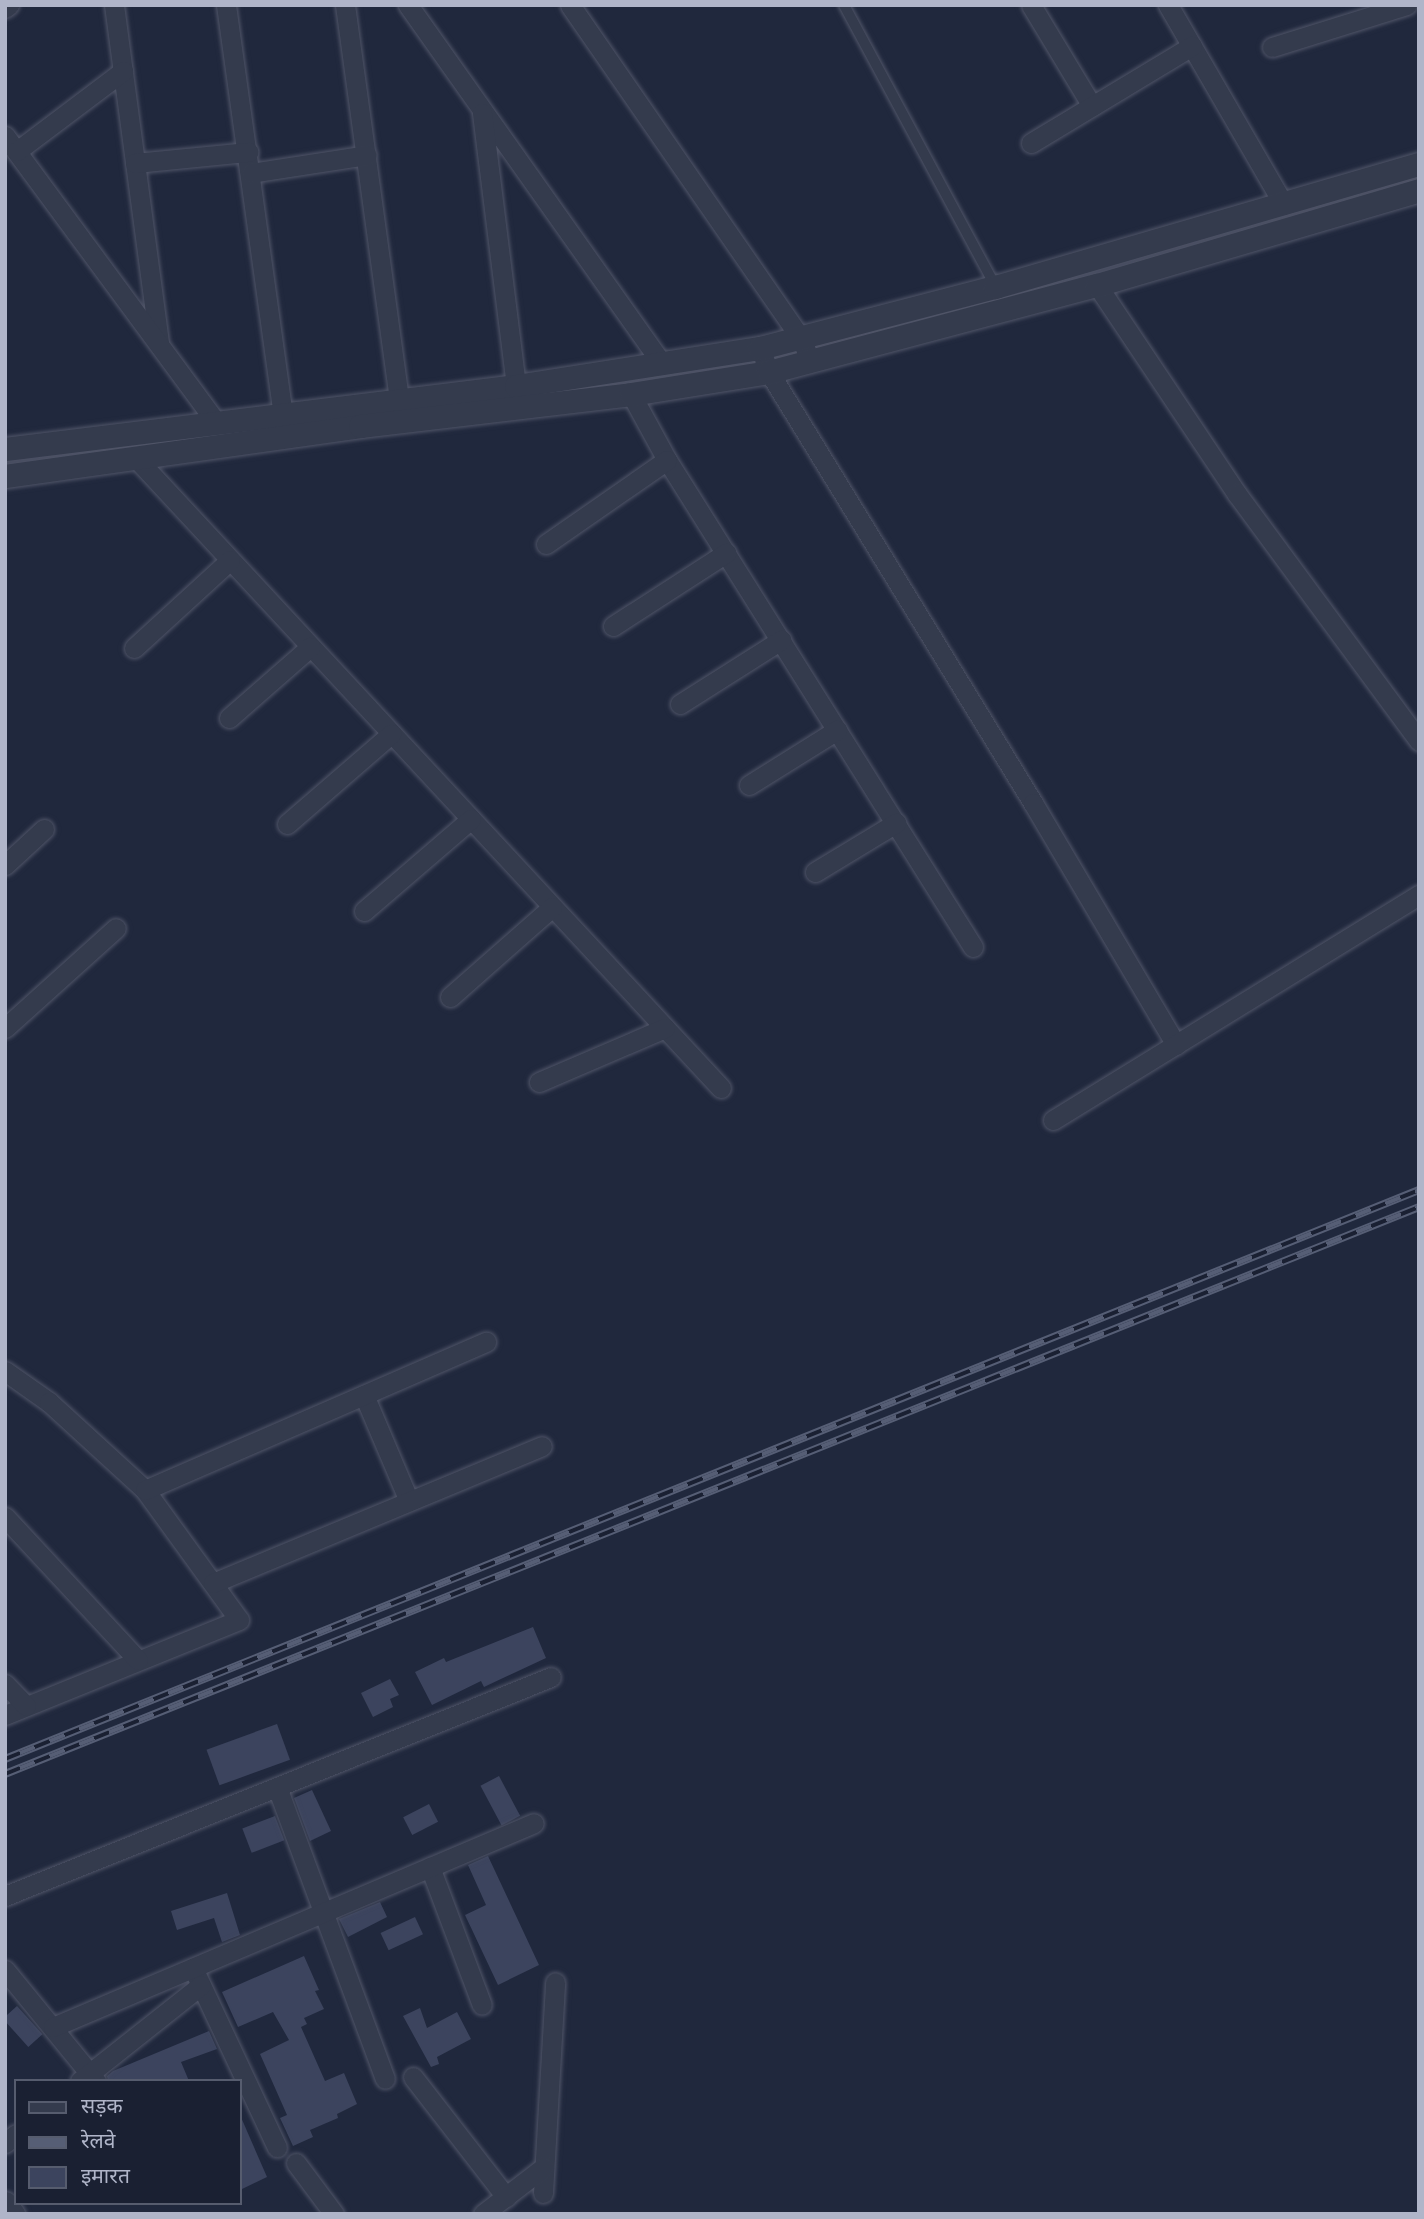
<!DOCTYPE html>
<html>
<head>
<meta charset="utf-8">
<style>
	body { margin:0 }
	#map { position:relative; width:1424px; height:2219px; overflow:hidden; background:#20283d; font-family:Raleway,"Noto Sans Devanagari",sans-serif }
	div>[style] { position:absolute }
	.building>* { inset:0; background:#3c445e; transform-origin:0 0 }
	.roads { filter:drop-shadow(0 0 2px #505568) drop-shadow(0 0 2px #505568) }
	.service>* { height:10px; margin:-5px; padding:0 5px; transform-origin:5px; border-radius:5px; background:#343b4d }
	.minor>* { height:19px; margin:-9.5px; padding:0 9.5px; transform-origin:9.5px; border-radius:9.5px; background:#343b4d }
	.tertiary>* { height:23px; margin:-11.5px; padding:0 11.5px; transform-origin:11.5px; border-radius:11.5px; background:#343b4d }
	.rail>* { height:8px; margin-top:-4px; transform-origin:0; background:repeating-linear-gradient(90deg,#1a2032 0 16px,#565e75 0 32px); box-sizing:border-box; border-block:2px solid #565e75 }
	span { translate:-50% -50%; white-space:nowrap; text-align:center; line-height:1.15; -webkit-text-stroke:6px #1a2032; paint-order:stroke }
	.frame { position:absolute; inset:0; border:7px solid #b0b5c9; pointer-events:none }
	.legend { position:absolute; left:14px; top:2079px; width:228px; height:126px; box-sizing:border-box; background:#1a2032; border:2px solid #565c6e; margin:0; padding:9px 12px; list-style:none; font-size:21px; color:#b0b5c9 }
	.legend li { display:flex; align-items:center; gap:14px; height:35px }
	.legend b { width:35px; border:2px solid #565c6e }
</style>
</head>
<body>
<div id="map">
	<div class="building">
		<i style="clip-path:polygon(533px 1627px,546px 1658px,484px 1687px,481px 1681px,432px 1705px,415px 1672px,444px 1658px,446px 1662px)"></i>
		<i style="clip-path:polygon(390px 1679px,399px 1695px,390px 1699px,393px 1707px,373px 1717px,361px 1693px)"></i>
		<i style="left:277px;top:1724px;width:38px;height:75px;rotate:70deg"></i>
		<i style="left:499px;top:1776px;width:45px;height:21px;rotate:62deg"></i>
		<i style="clip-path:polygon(312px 1790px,331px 1831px,310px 1841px,294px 1798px)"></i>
		<i style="left:429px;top:1804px;width:20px;height:29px;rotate:63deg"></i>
		<i style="left:275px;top:1816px;width:26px;height:35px;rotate:69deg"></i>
		<i style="clip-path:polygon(488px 1856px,539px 1965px,498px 1985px,465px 1915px,486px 1905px,468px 1865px)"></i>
		<i style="clip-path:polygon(227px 1893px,240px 1935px,222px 1942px,214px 1918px,177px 1930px,171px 1911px)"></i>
		<i style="clip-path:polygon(380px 1902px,387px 1917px,348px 1937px,339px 1919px)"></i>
		<i style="left:415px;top:1917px;width:19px;height:38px;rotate:65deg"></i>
		<i style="clip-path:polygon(304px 1956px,319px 1990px,315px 1991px,324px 2009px,304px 2018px,307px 2024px,301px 2027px,325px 2081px,344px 2073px,357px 2104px,337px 2114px,338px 2118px,310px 2130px,313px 2137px,293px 2146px,280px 2118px,287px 2115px,260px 2054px,289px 2040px,273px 2012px,238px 2027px,222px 1992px)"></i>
		<i style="left:17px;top:2006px;width:38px;height:19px;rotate:48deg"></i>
		<i style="clip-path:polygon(420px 2008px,427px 2028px,457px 2012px,471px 2039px,437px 2057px,439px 2064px,431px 2067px,403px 2016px)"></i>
		<i style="clip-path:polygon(209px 2031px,217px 2049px,181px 2062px,189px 2081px,108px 2081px,107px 2076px,113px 2071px)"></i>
		<i style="clip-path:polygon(240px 2115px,267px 2177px,240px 2190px)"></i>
	</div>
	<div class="roads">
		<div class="service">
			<i style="left:844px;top:5px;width:318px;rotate:61.7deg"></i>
		</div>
		<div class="minor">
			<i style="left:114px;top:5px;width:342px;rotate:82.4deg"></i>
			<i style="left:226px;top:5px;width:414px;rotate:82.1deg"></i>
			<i style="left:345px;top:5px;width:398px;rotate:82.2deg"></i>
			<i style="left:408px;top:5px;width:436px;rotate:54.7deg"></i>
			<i style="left:570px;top:5px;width:407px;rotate:55.3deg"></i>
			<i style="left:802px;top:340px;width:22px;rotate:69deg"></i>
			<i style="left:1031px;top:5px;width:118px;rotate:58.9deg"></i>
			<i style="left:1168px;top:5px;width:231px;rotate:59.9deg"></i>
			<i style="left:5px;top:8px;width:5px;rotate:-37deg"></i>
			<i style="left:1272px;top:47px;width:141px;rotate:-17.3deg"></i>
			<i style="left:482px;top:113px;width:275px;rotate:82.9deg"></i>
			<i style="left:5px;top:136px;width:355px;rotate:53.6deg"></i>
			<i style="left:1031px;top:143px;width:188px;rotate:-31.1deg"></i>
			<i style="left:17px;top:151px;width:133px;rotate:-37deg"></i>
			<i style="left:135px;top:163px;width:114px;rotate:-5.6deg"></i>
			<i style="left:251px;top:173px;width:117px;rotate:-8.8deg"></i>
			<i style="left:1097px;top:285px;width:252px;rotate:56.2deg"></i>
			<i style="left:1237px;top:494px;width:307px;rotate:53.6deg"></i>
			<i style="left:764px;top:359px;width:14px;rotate:69deg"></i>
			<i style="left:769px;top:372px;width:505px;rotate:58.51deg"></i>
			<i style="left:1033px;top:803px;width:281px;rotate:59.4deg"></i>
			<i style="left:631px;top:394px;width:75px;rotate:61.4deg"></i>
			<i style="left:667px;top:460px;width:575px;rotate:57.86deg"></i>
			<i style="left:135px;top:457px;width:861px;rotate:47.12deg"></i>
			<i style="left:546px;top:544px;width:147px;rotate:-34.8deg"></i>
			<i style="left:613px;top:626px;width:135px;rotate:-32.9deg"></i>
			<i style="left:134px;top:648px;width:130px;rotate:-42.5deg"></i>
			<i style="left:680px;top:704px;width:120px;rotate:-32.4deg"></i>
			<i style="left:229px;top:718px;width:108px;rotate:-41.2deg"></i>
			<i style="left:749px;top:785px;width:104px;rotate:-32deg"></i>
			<i style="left:287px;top:824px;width:138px;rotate:-40.9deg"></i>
			<i style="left:5px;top:865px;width:53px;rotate:-42.7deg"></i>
			<i style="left:815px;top:872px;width:95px;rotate:-31.2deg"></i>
			<i style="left:364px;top:911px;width:141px;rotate:-40.7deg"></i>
			<i style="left:450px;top:997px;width:136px;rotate:-41.4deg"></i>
			<i style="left:5px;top:1028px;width:149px;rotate:-42deg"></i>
			<i style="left:539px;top:1082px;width:137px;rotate:-23.2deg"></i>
			<i style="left:1053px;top:1120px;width:430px;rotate:-31.6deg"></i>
			<i style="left:5px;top:1371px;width:54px;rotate:35.2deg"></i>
			<i style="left:49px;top:1402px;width:130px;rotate:42.5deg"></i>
			<i style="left:145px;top:1490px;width:160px;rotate:54.1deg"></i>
			<i style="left:239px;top:1620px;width:253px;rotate:157.9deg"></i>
			<i style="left:364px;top:1395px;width:115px;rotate:67deg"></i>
			<i style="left:145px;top:1490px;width:372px;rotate:-23.5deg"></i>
			<i style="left:5px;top:1517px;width:195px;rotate:47.1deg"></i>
			<i style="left:213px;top:1583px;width:356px;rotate:-22.6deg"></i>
			<i style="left:5px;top:1684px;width:30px;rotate:46deg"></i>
			<i style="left:277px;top:1787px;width:311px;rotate:69.7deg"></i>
			<i style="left:430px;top:1867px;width:147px;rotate:69.4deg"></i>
			<i style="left:5px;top:1896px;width:588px;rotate:-21.86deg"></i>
			<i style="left:193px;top:1968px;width:198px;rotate:64.9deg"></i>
			<i style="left:5px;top:1970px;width:144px;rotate:50.7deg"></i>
			<i style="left:53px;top:2027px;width:522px;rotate:-22.98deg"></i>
			<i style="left:413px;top:2077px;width:152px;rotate:52.2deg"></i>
			<i style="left:80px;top:2081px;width:154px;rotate:-38.4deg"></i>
			<i style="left:5px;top:2143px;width:14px;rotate:-39deg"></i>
			<i style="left:296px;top:2163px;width:64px;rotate:53.3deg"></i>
			<i style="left:543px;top:2193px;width:211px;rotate:-86.7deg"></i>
			<i style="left:483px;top:2214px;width:77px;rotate:-37.6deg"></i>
		</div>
		<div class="tertiary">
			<i style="left:5px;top:449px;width:515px;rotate:-7.03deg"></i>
			<i style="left:516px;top:386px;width:247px;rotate:-8.9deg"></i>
			<i style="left:760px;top:348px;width:243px;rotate:-14.6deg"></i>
			<i style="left:995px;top:287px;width:441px;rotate:-16.2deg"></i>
			<i style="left:5px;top:476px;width:359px;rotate:-8deg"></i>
			<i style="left:360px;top:426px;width:273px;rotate:-6.7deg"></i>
			<i style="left:631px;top:394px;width:140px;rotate:-9.1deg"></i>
			<i style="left:769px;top:372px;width:339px;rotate:-14.9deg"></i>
			<i style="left:1097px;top:285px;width:336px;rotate:-16.4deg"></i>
			<i style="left:5px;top:2203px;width:14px;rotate:54deg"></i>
		</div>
	</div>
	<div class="rail">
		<i style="left:5px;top:1759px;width:1524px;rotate:-21.92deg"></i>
		<i style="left:5px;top:1774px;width:1523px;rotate:-21.85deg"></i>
	</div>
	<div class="frame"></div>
	<ul class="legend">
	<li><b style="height:9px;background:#343b4d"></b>सड़क</li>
	<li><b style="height:9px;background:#565e75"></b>रेलवे</li>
	<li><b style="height:19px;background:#3c445e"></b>इमारत</li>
	</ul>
</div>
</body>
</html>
